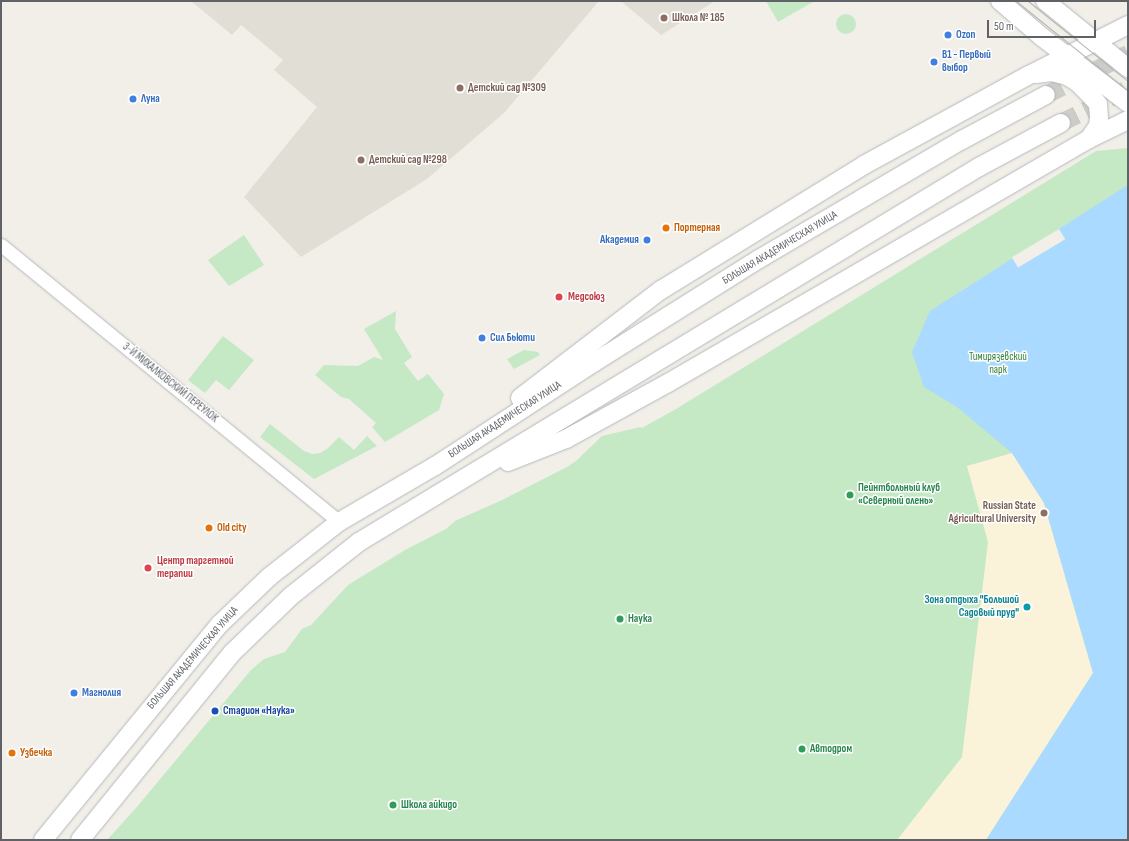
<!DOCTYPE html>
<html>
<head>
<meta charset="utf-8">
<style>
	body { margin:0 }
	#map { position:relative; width:1129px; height:841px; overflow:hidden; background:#f1efe8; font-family:"Sofia Sans Condensed",sans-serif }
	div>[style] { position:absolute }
	.education>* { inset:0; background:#e1ded6 }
	.green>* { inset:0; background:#c5e8c5 }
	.round { border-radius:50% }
	.sand>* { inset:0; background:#fbf3d9 }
	.water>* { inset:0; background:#aadaff }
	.pier>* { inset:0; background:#f1efe8; transform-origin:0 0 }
	.secondary-tunnel>* { height:18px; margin-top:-9px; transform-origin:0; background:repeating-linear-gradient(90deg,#ccccc8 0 18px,transparent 0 27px) }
	.roads { filter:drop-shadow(0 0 1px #b5b8bc) drop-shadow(0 0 1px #b5b8bc) }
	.street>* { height:13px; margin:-6.5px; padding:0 6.5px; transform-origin:6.5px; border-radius:6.5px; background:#fff }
	.secondary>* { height:18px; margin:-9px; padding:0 9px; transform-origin:9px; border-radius:9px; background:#fff }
	.tram>* { height:1px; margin:-0.5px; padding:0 0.5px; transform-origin:0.5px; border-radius:0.5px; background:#b6b7b8 }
	.dots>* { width:11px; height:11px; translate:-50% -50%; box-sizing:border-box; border:2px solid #fff; border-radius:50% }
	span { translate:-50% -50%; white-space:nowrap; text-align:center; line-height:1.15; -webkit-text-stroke:3px #fff; paint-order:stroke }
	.education-label { font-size:11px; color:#785e54; font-weight:700 }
	.left { translate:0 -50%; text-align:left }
	.right { translate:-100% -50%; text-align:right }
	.shop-label { font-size:11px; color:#366cbe; font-weight:700 }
	.food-label { font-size:11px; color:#c56008; font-weight:700 }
	.street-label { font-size:11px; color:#5f6368 }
	.health-label { font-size:11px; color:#be3a42; font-weight:700 }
	.park-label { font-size:11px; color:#348238 }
	.leisure-label { font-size:11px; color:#27864d; font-weight:700 }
	.culture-label { font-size:11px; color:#0d838f; font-weight:700 }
	.transit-label { font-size:11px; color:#164399; font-weight:700 }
	.frame { position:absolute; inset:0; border:2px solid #5f6368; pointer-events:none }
	.scale { position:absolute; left:987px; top:20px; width:109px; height:18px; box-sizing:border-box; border:2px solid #5f6368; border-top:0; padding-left:5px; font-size:12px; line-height:14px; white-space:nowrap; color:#5f6368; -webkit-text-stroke:3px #fff; paint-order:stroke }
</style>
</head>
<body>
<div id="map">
	<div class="education">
		<i style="clip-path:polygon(191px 1px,599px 1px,504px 113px,427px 179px,301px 257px,244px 197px,317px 107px,274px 70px,283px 60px,241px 25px,232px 35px)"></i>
		<i style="clip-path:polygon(621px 1px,715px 1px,661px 35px)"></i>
	</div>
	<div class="green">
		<i style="clip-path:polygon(766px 1px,813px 1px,813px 2px,778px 22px)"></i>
		<i class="round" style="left:836px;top:14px;width:20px;height:20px"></i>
		<i style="clip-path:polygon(1128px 148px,1128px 840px,107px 840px,136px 808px,251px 670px,264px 659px,285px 652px,302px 629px,311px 625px,348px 585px,405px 550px,446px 529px,455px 521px,500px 501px,567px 467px,576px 461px,602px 436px,640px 427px,642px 428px,676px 409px,1096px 151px)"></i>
		<i style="clip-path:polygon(244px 235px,264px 265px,229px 286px,208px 260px)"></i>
		<i style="clip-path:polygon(396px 311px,395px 329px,412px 357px,404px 363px,418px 381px,428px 374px,444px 394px,439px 410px,385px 442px,372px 427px,376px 423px,349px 399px,341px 397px,315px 375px,324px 365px,358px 366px,374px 357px,383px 360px,364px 329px)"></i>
		<i style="clip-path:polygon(223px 336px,254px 360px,229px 390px,216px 380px,205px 393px,188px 380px)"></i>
		<i style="clip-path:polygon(524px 350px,538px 352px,540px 355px,514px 369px,507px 359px)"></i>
		<i style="clip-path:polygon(270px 424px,304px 451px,312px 454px,320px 453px,327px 449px,339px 437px,354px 450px,367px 436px,377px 446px,314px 479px,260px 437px)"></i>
	</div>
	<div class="sand">
		<i style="clip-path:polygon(1012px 453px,1044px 503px,1093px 673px,986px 840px,897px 840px,962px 757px,988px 542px,967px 466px)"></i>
	</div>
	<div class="water">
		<i style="clip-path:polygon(1128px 185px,1128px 840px,986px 840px,1093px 673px,1044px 503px,1012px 453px,957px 407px,924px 387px,912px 352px,930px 311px)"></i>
	</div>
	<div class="pier">
		<i style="left:1059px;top:229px;width:12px;height:55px;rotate:59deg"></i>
	</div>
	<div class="secondary-tunnel">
		<i style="left:1046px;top:95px;width:92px;rotate:-26.6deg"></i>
		<i style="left:1061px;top:123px;width:75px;rotate:-26.9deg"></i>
	</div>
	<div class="roads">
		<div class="street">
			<i style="left:1px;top:245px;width:437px;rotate:39.3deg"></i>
		</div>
		<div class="secondary">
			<i style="left:1000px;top:1px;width:55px;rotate:40.6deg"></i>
			<i style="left:1042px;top:37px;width:108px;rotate:37.5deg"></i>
			<i style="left:1045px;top:1px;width:107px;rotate:38.9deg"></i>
			<i style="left:1036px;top:74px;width:16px;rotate:-7deg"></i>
			<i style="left:1052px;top:72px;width:16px;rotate:15deg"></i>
			<i style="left:1067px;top:76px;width:12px;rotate:31deg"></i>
			<i style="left:1077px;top:82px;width:21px;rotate:45deg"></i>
			<i style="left:1092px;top:97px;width:9px;rotate:49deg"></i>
			<i style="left:1098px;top:104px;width:14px;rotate:86deg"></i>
			<i style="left:1099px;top:118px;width:8px;rotate:97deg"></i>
			<i style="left:1098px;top:126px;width:16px;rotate:125deg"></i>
			<i style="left:520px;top:398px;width:178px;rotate:-37.5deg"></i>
			<i style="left:661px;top:290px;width:238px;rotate:-31.6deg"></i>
			<i style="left:864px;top:165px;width:188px;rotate:-28.6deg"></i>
			<i style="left:1029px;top:75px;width:111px;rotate:-26.8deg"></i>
			<i style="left:508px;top:462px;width:62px;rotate:-21.6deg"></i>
			<i style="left:566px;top:439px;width:116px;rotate:-28.8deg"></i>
			<i style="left:668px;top:383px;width:487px;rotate:-30.1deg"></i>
			<i style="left:1089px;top:139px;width:43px;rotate:-26deg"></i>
			<i style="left:43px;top:840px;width:279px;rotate:-50.7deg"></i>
			<i style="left:220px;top:624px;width:68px;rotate:-43.8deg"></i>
			<i style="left:269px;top:577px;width:89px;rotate:-38.2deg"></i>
			<i style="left:339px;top:522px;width:111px;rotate:-30.3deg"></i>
			<i style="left:435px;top:466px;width:189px;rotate:-33.1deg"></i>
			<i style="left:593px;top:363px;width:196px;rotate:-32.1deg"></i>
			<i style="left:759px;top:259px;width:235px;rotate:-30.4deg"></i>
			<i style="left:962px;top:140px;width:95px;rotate:-28.2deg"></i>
			<i style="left:80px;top:840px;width:241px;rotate:-50.9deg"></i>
			<i style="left:232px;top:653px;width:82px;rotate:-44deg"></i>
			<i style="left:291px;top:596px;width:87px;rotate:-38.5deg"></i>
			<i style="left:359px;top:542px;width:725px;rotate:-31.17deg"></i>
			<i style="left:979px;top:167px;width:93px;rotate:-28.2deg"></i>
		</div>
	</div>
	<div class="tram">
		<i style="left:1016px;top:1px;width:144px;rotate:38.8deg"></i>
		<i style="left:1028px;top:1px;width:128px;rotate:38.7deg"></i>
	</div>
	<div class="dots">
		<i style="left:664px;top:18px;background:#8d6e63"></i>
		<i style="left:948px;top:35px;background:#3f7fe0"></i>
		<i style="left:934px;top:62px;background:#3f7fe0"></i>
		<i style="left:460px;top:88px;background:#8d6e63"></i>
		<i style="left:133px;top:99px;background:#3f7fe0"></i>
		<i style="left:361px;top:160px;background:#8d6e63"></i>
		<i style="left:666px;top:228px;background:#e8710a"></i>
		<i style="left:647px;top:240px;background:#3f7fe0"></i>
		<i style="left:559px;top:297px;background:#e0444e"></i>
		<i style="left:482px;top:338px;background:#3f7fe0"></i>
		<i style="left:850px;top:495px;background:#2e9e5b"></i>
		<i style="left:1044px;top:513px;background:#8d6e63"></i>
		<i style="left:209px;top:528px;background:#e8710a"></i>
		<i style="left:148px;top:568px;background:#e0444e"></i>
		<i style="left:1027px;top:607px;background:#0f9aa8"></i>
		<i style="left:620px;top:619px;background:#2e9e5b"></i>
		<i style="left:74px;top:693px;background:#3f7fe0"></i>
		<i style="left:215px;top:711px;background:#1a4fb4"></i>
		<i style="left:802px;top:749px;background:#2e9e5b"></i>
		<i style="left:12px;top:753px;background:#e8710a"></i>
		<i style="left:393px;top:805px;background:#2e9e5b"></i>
	</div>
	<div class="education-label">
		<span class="left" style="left:672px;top:18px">Школа № 185</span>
		<span class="left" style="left:468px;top:88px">Детский сад №309</span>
		<span class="left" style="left:369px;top:160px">Детский сад №298</span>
		<span class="right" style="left:1036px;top:513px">Russian State<br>Agricultural University</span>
	</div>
	<div class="shop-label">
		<span class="left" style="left:956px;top:35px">Ozon</span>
		<span class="left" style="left:942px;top:62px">В1 - Первый<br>выбор</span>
		<span class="left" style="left:141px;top:99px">Луна</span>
		<span class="right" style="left:639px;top:240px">Академия</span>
		<span class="left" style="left:490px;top:338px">Сил Бьюти</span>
		<span class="left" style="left:82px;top:693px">Магнолия</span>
	</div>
	<div class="food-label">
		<span class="left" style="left:674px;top:228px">Портерная</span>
		<span class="left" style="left:217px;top:528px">Old city</span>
		<span class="left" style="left:20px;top:753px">Узбечка</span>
	</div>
	<div class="street-label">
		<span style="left:780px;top:248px;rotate:-31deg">БОЛЬШАЯ АКАДЕМИЧЕСКАЯ УЛИЦА</span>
		<span style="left:170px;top:383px;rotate:39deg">3-Й МИХАЛКОВСКИЙ ПЕРЕУЛОК</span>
		<span style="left:505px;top:420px;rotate:-33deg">БОЛЬШАЯ АКАДЕМИЧЕСКАЯ УЛИЦА</span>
		<span style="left:193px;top:658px;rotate:-49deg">БОЛЬШАЯ АКАДЕМИЧЕСКАЯ УЛИЦА</span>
	</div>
	<div class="health-label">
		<span class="left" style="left:568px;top:297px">Медсоюз</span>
		<span class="left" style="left:157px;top:568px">Центр таргетной<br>терапии</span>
	</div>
	<div class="park-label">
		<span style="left:998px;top:364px">Тимирязевский<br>парк</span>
	</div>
	<div class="leisure-label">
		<span class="left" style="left:858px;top:495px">Пейнтбольный клуб<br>«Северный олень»</span>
		<span class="left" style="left:628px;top:619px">Наука</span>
		<span class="left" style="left:810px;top:749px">Автодром</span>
		<span class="left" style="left:401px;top:805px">Школа айкидо</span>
	</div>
	<div class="culture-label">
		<span class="right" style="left:1019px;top:607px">Зона отдыха "Большой<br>Садовый пруд"</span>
	</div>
	<div class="transit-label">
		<span class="left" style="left:223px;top:711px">Стадион «Наука»</span>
	</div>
	<div class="frame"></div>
	<div class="scale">50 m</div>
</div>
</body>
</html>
